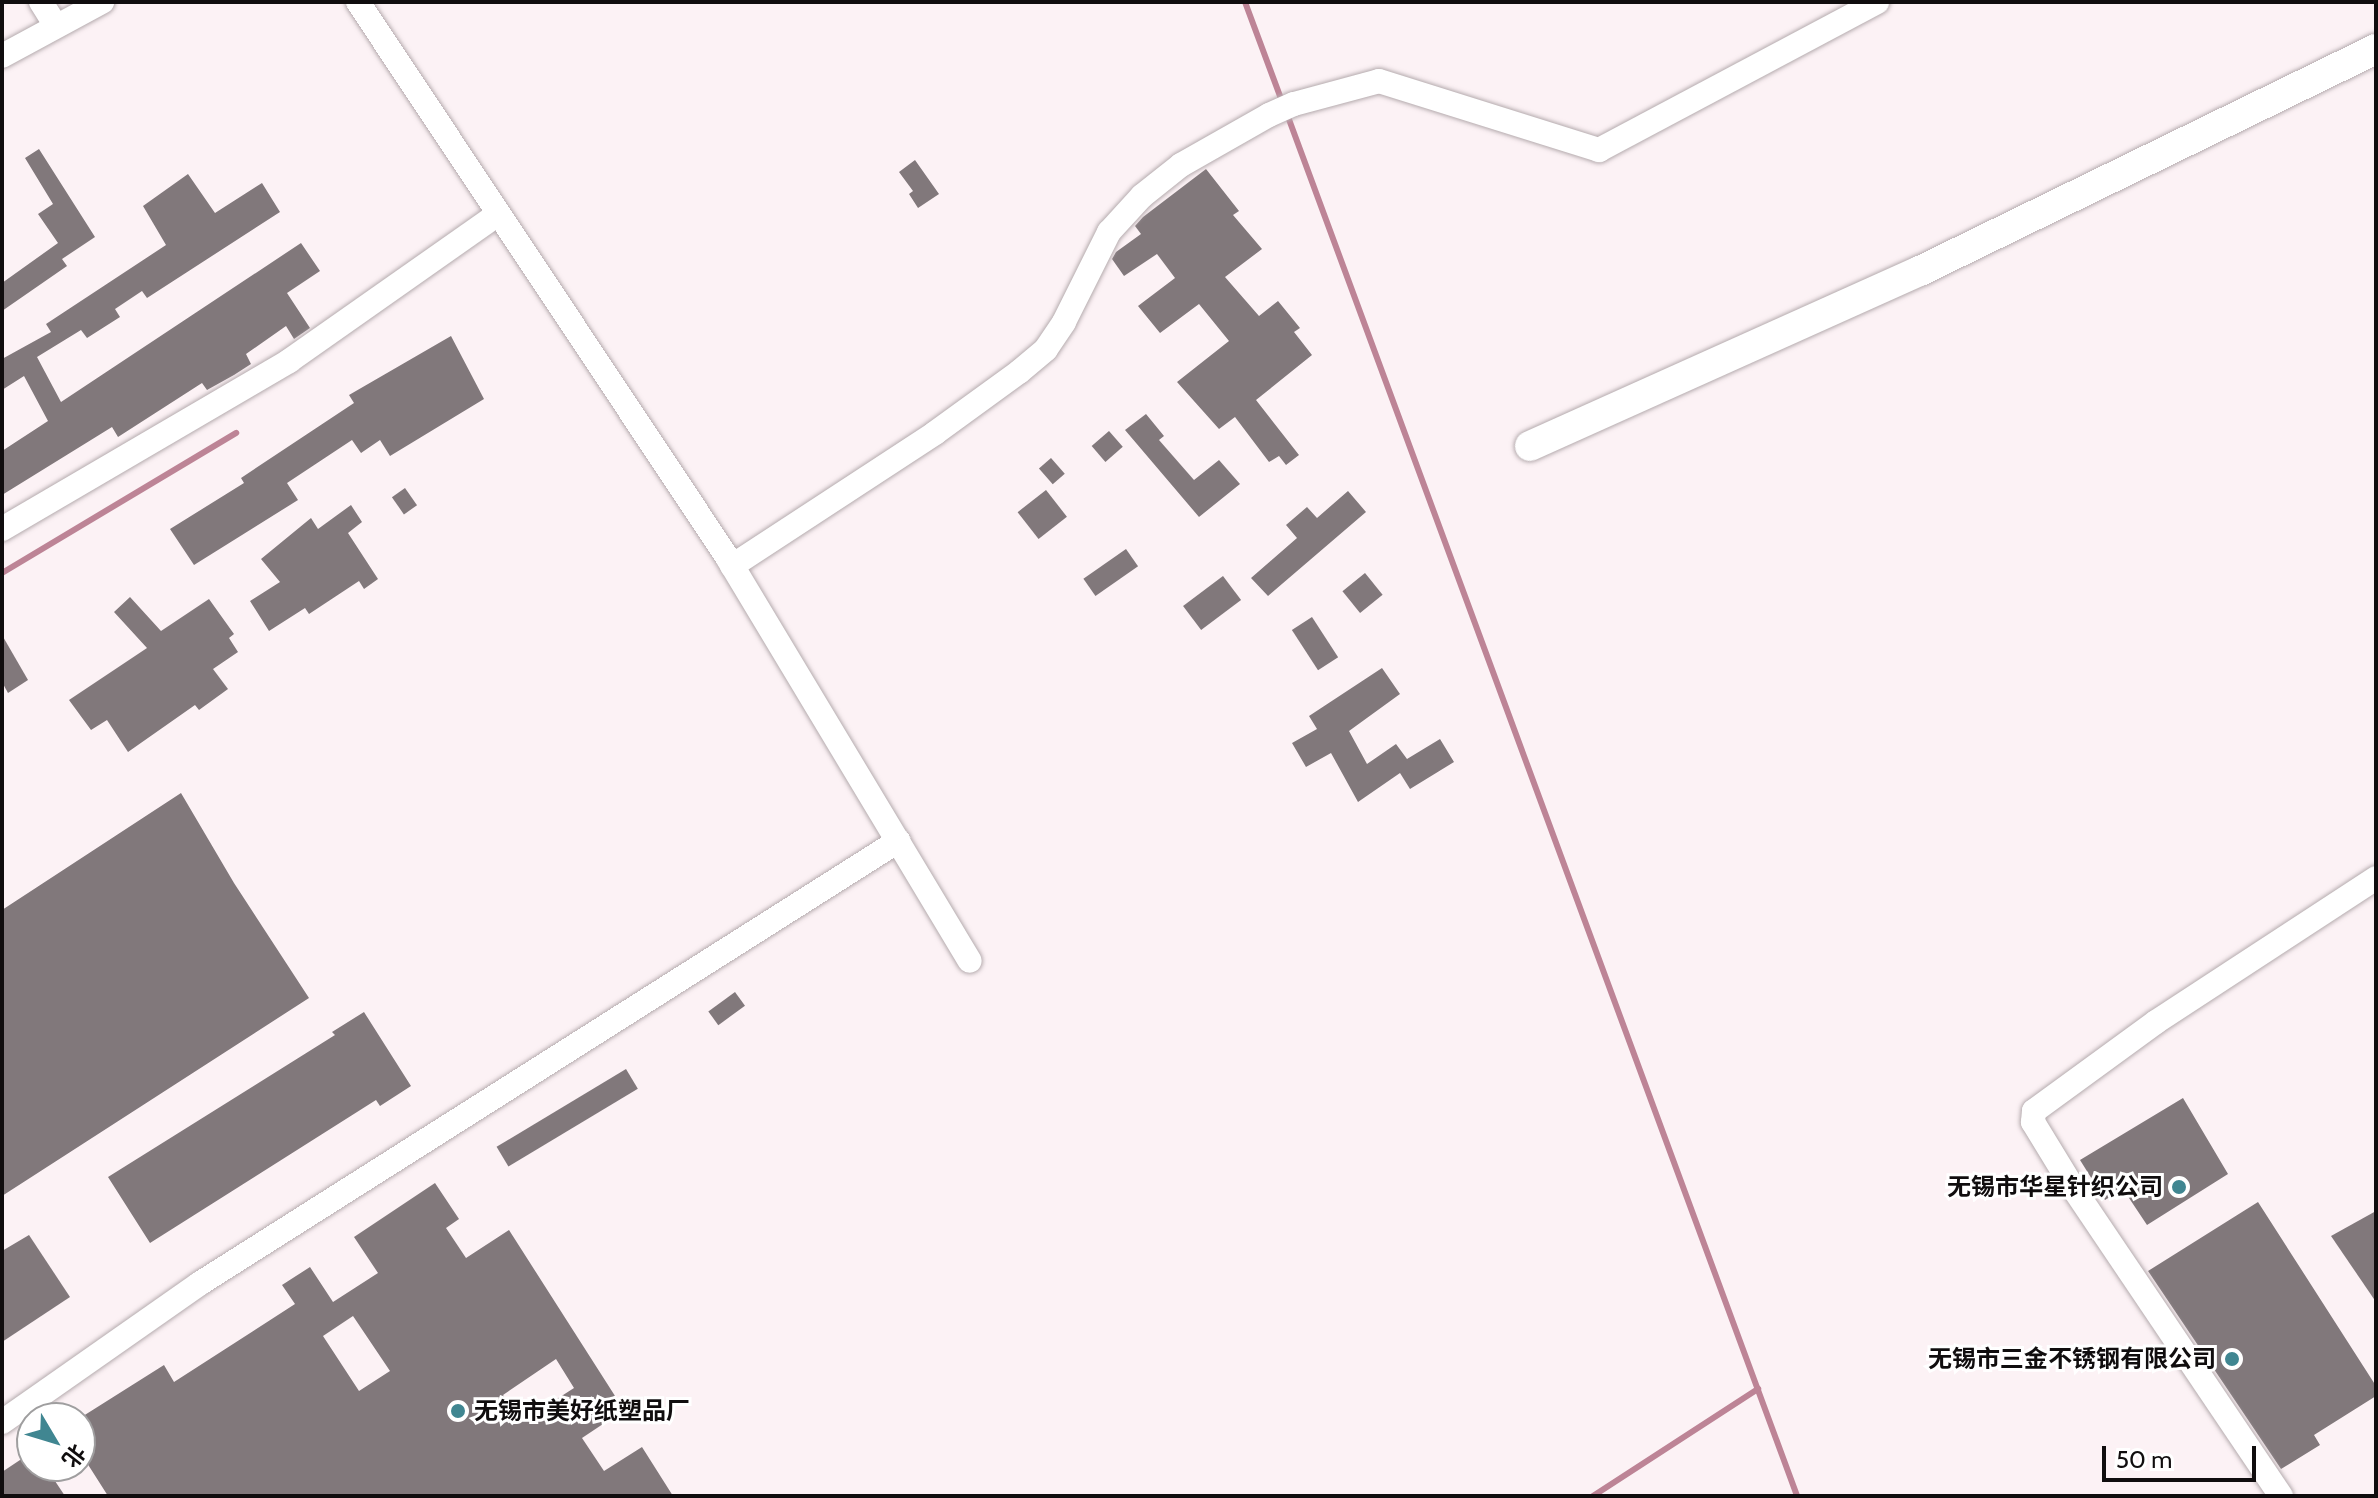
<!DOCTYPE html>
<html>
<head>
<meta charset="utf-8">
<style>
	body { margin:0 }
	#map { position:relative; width:2378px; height:1498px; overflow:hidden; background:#fcf2f5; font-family:Cabin,"Noto Sans SC",sans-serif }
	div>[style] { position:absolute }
	.stream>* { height:6px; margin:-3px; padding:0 3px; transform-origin:3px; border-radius:3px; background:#bd8496 }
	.building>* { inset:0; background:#81787b; transform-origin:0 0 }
	.roads { filter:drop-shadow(0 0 2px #b5abae) drop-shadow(0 0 2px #b5abae) }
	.minor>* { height:24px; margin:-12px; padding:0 12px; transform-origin:12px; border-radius:12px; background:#fff }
	.tertiary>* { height:30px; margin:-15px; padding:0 15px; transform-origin:15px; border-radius:15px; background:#fff }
	.dots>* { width:22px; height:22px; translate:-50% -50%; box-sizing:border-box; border:4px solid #fff; border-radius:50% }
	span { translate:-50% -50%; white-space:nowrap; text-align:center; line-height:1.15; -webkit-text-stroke:6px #fff; paint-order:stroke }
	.poi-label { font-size:24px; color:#100d0e; font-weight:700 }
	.right { translate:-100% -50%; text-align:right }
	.left { translate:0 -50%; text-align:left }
	.frame { position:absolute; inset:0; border:4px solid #100d0e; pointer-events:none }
	.north { position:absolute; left:16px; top:1402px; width:80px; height:80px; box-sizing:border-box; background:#fff; border:2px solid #9f9e9f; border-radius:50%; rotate:128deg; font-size:22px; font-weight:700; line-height:32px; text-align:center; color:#100d0e }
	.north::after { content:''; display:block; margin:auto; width:28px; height:36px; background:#408691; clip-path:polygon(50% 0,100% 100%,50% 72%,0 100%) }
	.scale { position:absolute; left:2102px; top:1446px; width:154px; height:36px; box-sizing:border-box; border:4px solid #100d0e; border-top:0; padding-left:10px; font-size:24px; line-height:28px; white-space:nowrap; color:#100d0e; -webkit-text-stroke:6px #fff; paint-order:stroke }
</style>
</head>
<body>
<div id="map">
	<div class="stream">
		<i style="left:1245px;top:2px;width:109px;rotate:69.6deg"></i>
		<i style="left:1287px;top:114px;width:1473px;rotate:69.74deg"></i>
		<i style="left:2px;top:573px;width:273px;rotate:-30.9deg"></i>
		<i style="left:1593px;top:1496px;width:197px;rotate:-33deg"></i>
	</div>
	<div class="building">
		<i style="clip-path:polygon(39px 149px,95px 237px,62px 259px,67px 266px,2px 311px,2px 283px,58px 243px,38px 214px,53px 204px,25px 158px)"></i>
		<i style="clip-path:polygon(915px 160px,939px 194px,918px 208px,909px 194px,913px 191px,899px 172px)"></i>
		<i style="clip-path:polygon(1206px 169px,1239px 211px,1233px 215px,1262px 249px,1225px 277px,1259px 316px,1278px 301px,1300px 328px,1294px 332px,1312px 355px,1256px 400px,1299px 455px,1286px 465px,1279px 456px,1269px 462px,1235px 417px,1219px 429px,1177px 382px,1229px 341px,1199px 304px,1160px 333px,1138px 306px,1175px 278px,1157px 254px,1124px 276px,1112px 259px,1116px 252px,1141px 234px,1135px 226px,1143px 217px)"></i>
		<i style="clip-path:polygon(188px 174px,215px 213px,262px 183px,280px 212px,147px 298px,142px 291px,115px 309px,120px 317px,87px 338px,81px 330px,37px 357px,61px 402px,301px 243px,320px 271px,287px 293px,310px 328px,294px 339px,286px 326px,246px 354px,251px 364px,234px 375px,207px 390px,202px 383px,118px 437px,112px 427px,2px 495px,2px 451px,48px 421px,24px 376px,2px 390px,2px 359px,51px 332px,46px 324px,166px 245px,143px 206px)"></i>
		<i style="clip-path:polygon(451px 336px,484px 399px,390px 456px,380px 440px,361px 453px,352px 440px,287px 483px,298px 500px,194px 565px,170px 529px,244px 483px,241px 478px,354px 403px,349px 395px)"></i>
		<i style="clip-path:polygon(1146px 414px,1164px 436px,1159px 440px,1194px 480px,1219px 460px,1240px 484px,1199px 517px,1125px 430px)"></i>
		<i style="left:1109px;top:431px;width:21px;height:23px;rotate:49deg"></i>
		<i style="left:1051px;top:458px;width:21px;height:16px;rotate:49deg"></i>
		<i style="left:405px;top:488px;width:21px;height:16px;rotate:55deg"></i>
		<i style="left:1046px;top:490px;width:34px;height:36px;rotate:52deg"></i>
		<i style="clip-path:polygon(1348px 491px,1366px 512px,1268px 596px,1251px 578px,1297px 538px,1286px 525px,1307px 507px,1317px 518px)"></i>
		<i style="clip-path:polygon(351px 505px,362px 522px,348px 533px,378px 579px,364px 589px,359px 581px,309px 614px,305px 608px,269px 631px,250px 601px,280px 582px,261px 559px,311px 518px,318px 529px)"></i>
		<i style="left:1126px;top:549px;width:21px;height:52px;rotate:55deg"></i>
		<i style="left:1365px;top:573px;width:28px;height:29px;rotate:51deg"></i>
		<i style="left:1223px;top:576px;width:30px;height:50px;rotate:53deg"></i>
		<i style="clip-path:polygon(130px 597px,161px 631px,209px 599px,234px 634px,229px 638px,238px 652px,213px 669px,228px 689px,199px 710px,195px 705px,128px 752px,107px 720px,91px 730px,69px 700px,147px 648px,114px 612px)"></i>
		<i style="left:1312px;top:617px;width:48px;height:24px;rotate:57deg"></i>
		<i style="clip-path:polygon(2px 635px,28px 680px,8px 693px,2px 682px)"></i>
		<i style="clip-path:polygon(1382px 668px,1400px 694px,1349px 731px,1367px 764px,1396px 744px,1407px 759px,1440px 739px,1454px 762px,1410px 789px,1400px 773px,1358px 802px,1331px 753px,1306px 767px,1292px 743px,1317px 729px,1309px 716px)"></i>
		<i style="clip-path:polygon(181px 793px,234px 883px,309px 998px,2px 1196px,2px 910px)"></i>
		<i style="left:735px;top:992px;width:17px;height:33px;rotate:54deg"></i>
		<i style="clip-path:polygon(364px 1012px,411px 1086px,380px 1106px,376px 1100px,150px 1243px,108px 1177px,335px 1035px,332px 1032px)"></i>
		<i style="left:626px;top:1069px;width:23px;height:151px;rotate:59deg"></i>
		<i style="clip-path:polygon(2183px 1098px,2228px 1174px,2147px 1225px,2123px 1189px,2105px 1200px,2080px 1160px)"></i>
		<i style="clip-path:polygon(evenodd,435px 1183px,459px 1219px,446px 1228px,466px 1258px,509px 1230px,624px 1410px,582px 1438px,604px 1471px,642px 1447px,673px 1496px,108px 1496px,80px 1452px,80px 1418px,164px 1365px,174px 1382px,295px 1304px,282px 1285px,310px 1267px,333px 1302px,378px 1273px,354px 1237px,435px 1183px,353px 1316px,390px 1371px,359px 1391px,323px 1336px,353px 1316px,435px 1183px,556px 1359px,574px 1388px,521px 1422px,503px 1395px,556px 1359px)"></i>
		<i style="clip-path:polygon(2258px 1202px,2376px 1386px,2376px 1396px,2314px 1435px,2320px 1445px,2281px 1469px,2148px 1271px)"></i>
		<i style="clip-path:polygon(2376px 1211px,2376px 1302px,2331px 1236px)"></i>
		<i style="clip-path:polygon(29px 1235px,70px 1297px,2px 1342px,2px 1251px)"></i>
		<i style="clip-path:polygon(32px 1452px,32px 1466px,45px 1466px,65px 1496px,2px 1496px,2px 1472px)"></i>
	</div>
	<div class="roads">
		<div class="minor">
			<i style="left:41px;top:2px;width:28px;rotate:58deg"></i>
			<i style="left:358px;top:2px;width:666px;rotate:56.38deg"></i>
			<i style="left:727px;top:557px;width:471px;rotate:59deg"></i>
			<i style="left:2px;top:56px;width:114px;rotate:-28.4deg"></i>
			<i style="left:2px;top:529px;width:333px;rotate:-30.3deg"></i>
			<i style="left:289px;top:361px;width:254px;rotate:-35.1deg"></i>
			<i style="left:732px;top:566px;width:243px;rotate:-33.2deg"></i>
			<i style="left:935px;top:433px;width:104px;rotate:-36deg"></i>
			<i style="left:1019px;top:372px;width:35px;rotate:-40deg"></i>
			<i style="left:1046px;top:349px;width:32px;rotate:-56deg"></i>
			<i style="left:1064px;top:322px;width:101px;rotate:-63.4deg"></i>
			<i style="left:1109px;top:232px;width:49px;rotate:-47.5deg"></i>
			<i style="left:1142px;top:196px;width:50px;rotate:-38.5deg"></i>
			<i style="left:1181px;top:165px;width:101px;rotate:-29.6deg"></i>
			<i style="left:1269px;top:115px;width:27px;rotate:-24deg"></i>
			<i style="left:1294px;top:104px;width:88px;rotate:-15.1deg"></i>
			<i style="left:1379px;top:81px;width:231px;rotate:17.4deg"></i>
			<i style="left:1599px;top:150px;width:315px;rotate:-28deg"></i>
			<i style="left:2px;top:1422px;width:241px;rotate:-35deg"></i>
			<i style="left:199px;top:1284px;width:828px;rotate:-32.36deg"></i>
			<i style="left:2281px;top:1496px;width:374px;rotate:-124deg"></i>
			<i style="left:2072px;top:1186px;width:75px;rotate:-121.4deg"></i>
			<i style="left:2033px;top:1122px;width:11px;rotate:-85deg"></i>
			<i style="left:2034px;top:1111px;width:151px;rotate:-36.1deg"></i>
			<i style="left:2156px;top:1022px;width:263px;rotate:-33.2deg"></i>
		</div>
		<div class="tertiary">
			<i style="left:1530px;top:446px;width:427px;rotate:-24.2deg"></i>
			<i style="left:1920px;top:271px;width:507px;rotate:-25.96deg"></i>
		</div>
	</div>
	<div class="dots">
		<i style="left:2179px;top:1187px;background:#408691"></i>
		<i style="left:2232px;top:1359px;background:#408691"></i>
		<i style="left:458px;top:1411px;background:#408691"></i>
	</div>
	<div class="poi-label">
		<span class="right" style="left:2163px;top:1187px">无锡市华星针织公司</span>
		<span class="right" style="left:2216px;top:1359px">无锡市三金不锈钢有限公司</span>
		<span class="left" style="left:474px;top:1411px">无锡市美好纸塑品厂</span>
	</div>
	<div class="frame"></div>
	<div class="north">北</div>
	<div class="scale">50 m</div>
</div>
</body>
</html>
